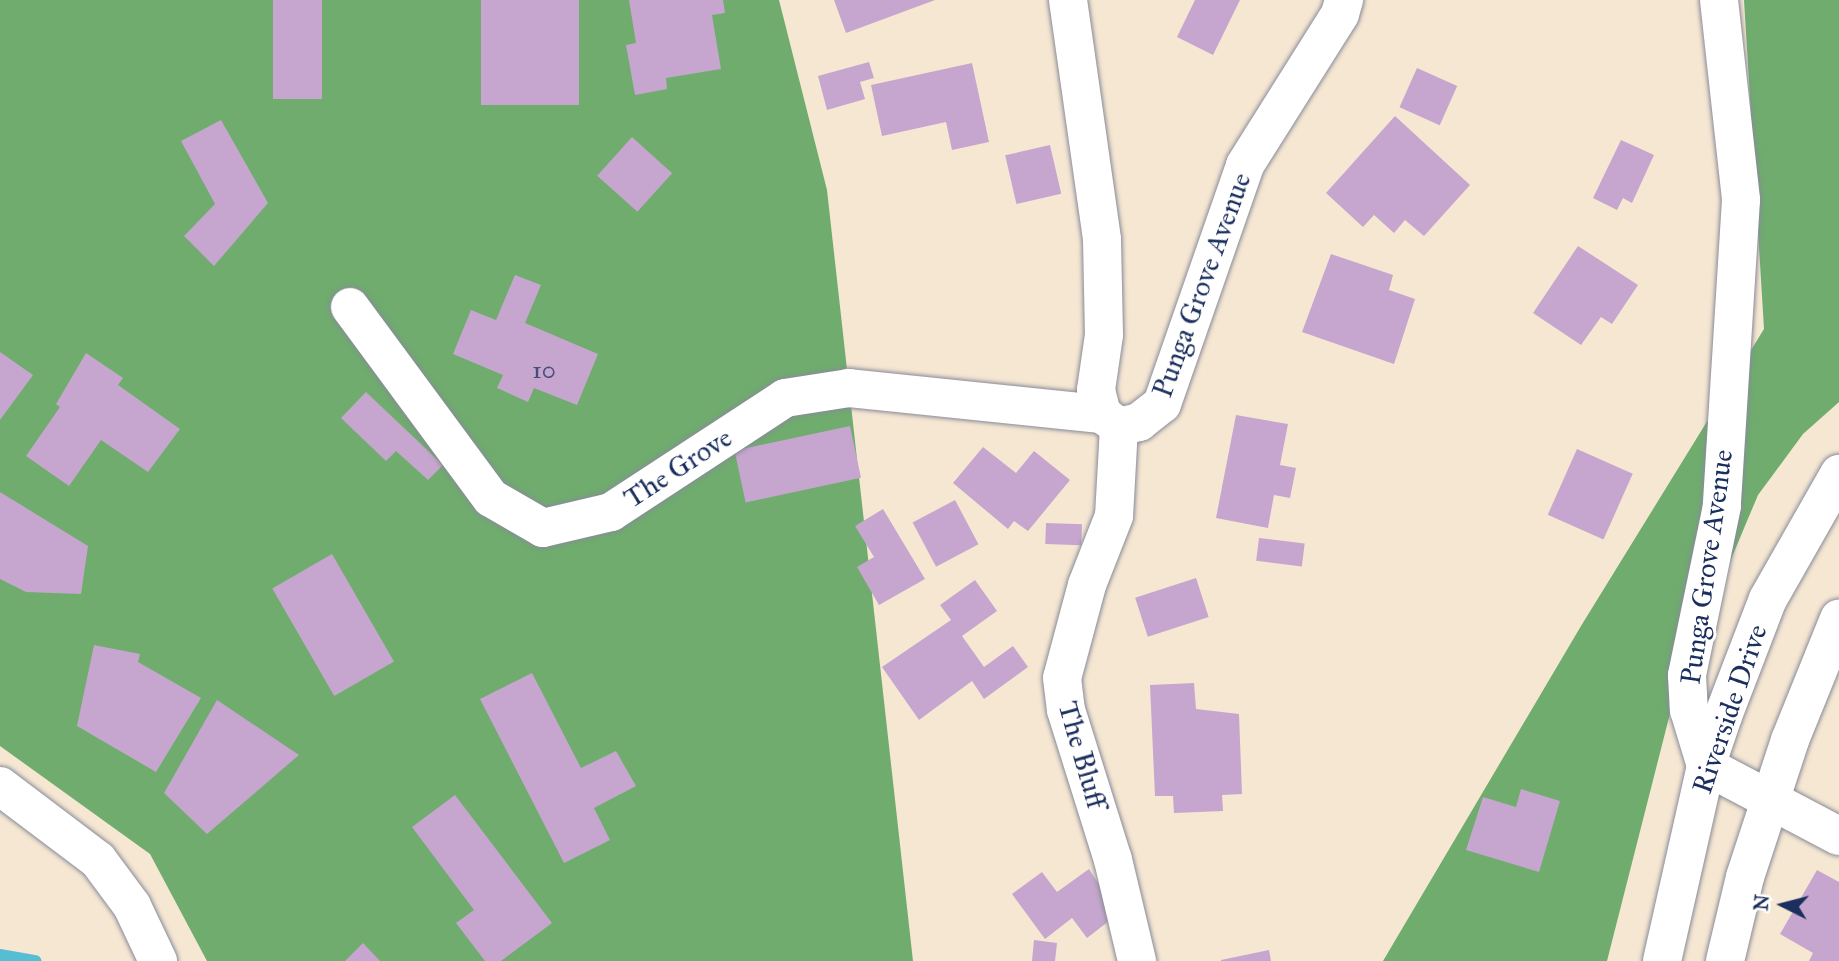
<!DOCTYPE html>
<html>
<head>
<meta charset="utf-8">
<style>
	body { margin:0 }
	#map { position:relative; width:1839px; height:961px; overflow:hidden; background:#f6e7d3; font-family:"IM FELL Great Primer",serif }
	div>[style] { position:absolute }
	.forest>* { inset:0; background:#6fac6e }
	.stream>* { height:12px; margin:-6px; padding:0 6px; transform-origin:6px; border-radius:6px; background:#56bdd3 }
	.building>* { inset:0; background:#c6a6ce; transform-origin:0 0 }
	.roads { filter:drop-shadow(0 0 2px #888b98) drop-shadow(0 0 2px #888b98) }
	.minor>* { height:38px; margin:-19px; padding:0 19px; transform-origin:19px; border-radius:19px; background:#fff }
	.major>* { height:38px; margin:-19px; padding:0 19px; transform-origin:19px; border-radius:19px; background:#fff }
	span { translate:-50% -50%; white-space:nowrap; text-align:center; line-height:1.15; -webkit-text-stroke:6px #fff; paint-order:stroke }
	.number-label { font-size:24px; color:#464d7a }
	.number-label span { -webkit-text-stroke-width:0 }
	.street-label { font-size:28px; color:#1b2f5e }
	.north { position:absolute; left:1748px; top:870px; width:70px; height:70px; -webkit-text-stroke:5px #fff; paint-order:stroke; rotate:276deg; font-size:19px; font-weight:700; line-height:28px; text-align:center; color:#1b2f5e }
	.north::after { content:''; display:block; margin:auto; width:24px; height:32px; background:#1b2f5e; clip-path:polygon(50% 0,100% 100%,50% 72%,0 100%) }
</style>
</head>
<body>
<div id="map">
	<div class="forest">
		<i style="clip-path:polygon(0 0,779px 0,827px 190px,913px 961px,207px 961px,150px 854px,0 746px)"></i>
		<i style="clip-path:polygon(1744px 0,1839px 0,1839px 402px,1803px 434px,1758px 495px,1676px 690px,1607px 961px,1383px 961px,1581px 626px,1764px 329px)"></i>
	</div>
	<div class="stream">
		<i style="left:0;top:955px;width:36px;rotate:10deg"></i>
	</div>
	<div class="building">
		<i style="left:273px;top:0;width:49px;height:99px"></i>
		<i style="left:481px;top:0;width:98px;height:105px"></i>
		<i style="clip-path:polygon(629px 0,723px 0,725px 13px,712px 15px,721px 69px,666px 78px,667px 89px,635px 95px,626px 45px,636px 43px)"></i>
		<i style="clip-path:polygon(834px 0,935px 0,846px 33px)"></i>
		<i style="clip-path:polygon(1195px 0,1240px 0,1213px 55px,1177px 37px)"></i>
		<i style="clip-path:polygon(869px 62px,874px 78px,860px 82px,865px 99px,827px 110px,818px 76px)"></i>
		<i style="clip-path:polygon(972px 63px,989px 142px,952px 150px,946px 122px,882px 136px,871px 85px)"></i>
		<i style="left:1417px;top:68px;width:44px;height:43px;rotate:24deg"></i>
		<i style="clip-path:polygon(1395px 116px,1470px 185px,1424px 236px,1405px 220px,1394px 233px,1374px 215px,1363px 227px,1326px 193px)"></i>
		<i style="clip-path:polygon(221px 120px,268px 203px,214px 266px,184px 236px,215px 204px,181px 141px)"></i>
		<i style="left:632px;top:137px;width:54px;height:52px;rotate:42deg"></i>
		<i style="clip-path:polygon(1621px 140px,1654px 155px,1632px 203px,1623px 198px,1617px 210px,1593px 198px)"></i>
		<i style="left:1050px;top:145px;width:50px;height:46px;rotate:77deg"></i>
		<i style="clip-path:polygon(1578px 246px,1638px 285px,1612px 324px,1601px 317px,1581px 345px,1533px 313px)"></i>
		<i style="clip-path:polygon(1331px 254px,1393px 275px,1389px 290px,1415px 299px,1394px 364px,1302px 332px)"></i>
		<i style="clip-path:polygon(515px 275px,541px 285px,525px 323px,598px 354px,577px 405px,534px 388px,528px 402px,497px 388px,503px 375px,453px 354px,471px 310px,496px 320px)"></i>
		<i style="clip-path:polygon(0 352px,33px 375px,0 420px)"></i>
		<i style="clip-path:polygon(86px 353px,123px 378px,118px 385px,180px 429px,148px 472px,101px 440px,69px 486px,26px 456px,60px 407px,56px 404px)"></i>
		<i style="clip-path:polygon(366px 392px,443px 465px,428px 480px,396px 451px,386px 461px,341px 418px)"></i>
		<i style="clip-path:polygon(1236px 415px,1288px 424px,1280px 465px,1296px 468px,1290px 498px,1274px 495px,1268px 528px,1216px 518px)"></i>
		<i style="left:850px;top:426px;width:53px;height:118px;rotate:78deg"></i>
		<i style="clip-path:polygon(983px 447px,1016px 473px,1034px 451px,1070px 480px,1028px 531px,1014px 521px,1008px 529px,953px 483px)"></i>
		<i style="left:1577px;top:449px;width:61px;height:72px;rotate:24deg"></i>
		<i style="clip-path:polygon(0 492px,88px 546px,81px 594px,26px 592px,0 579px)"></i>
		<i style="left:955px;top:500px;width:50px;height:48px;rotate:62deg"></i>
		<i style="clip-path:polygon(883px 509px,925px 579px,879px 605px,857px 567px,874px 557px,855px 526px)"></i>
		<i style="left:1046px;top:523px;width:36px;height:21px;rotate:2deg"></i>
		<i style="left:1259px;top:538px;width:46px;height:23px;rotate:7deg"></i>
		<i style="left:332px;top:554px;width:124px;height:69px;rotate:60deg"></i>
		<i style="left:1196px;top:578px;width:41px;height:64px;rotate:72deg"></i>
		<i style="clip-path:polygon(975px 580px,997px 611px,962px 636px,984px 667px,1013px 646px,1028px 667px,984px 699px,972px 681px,919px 720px,882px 667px,951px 620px,940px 605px)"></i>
		<i style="clip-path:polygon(94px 645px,140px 654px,138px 662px,201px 698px,156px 772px,77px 726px)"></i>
		<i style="clip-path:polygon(532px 673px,581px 768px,616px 751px,636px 786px,594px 808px,610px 840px,564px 863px,480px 699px)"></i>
		<i style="clip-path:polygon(1194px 683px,1196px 709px,1239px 714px,1242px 794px,1222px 795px,1223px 811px,1174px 813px,1173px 796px,1155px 796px,1150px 685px)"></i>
		<i style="clip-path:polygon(217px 700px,299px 755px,207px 834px,164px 793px)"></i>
		<i style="clip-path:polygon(1521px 789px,1560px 801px,1539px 872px,1466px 850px,1483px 797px,1516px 807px)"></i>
		<i style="clip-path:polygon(455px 795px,552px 923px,501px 961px,485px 961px,456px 923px,474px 910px,412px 827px)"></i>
		<i style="clip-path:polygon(1089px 869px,1118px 914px,1087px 938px,1072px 918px,1045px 939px,1012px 894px,1042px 872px,1057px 892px)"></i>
		<i style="clip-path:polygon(1817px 870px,1839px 882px,1839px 961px,1809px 961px,1813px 953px,1780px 934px)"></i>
		<i style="clip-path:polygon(1034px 940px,1057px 943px,1055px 961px,1032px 961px)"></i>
		<i style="clip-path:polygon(363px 943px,380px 961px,345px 961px)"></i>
		<i style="clip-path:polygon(1269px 950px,1271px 961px,1221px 961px,1221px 960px)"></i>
	</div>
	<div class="roads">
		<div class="minor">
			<i style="left:1068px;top:0;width:242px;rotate:81.9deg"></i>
			<i style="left:1102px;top:240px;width:95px;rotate:88.8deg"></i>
			<i style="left:1104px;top:335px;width:56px;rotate:98.3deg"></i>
			<i style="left:1096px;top:390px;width:25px;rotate:76deg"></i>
			<i style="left:1102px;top:414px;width:21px;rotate:37deg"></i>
			<i style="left:1119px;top:427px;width:21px;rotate:-14deg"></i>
			<i style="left:1139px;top:422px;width:29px;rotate:-38deg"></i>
			<i style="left:1162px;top:404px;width:253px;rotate:-70.8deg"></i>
			<i style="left:1245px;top:165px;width:178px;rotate:-57.8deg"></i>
			<i style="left:1340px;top:14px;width:15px;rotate:-74deg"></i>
			<i style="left:1719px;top:0;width:201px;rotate:83.7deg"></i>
			<i style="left:1741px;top:200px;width:307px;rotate:93.6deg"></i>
			<i style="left:1722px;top:506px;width:173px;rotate:101.7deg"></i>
			<i style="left:1687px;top:675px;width:35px;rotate:87deg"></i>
			<i style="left:1689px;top:710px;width:59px;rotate:73.1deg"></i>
			<i style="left:1706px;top:766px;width:150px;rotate:27.8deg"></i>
			<i style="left:350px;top:307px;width:237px;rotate:53.6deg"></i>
			<i style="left:491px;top:498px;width:60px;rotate:30deg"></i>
			<i style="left:543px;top:528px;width:70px;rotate:-13.2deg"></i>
			<i style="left:611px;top:512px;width:208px;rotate:-33.2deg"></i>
			<i style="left:785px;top:398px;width:65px;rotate:-8.9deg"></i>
			<i style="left:849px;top:388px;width:254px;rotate:5.9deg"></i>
			<i style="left:1119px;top:427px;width:89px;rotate:93.2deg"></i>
			<i style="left:1114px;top:516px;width:74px;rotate:111.4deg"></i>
			<i style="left:1087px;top:585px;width:96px;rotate:105deg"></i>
			<i style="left:1062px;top:678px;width:32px;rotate:83deg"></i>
			<i style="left:1066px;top:710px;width:157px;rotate:72.6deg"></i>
			<i style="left:1113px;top:860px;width:104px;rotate:76.6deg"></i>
			<i style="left:0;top:786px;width:123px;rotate:37.1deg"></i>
			<i style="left:98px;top:860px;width:57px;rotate:53.5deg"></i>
			<i style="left:132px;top:906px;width:61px;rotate:64.7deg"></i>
		</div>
		<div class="major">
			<i style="left:1662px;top:961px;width:200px;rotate:-77.3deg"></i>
			<i style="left:1706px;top:766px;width:53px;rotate:-71.2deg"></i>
			<i style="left:1723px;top:716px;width:125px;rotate:-69deg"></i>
			<i style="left:1768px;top:599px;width:144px;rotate:-60.4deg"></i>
			<i style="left:1725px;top:961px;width:86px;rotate:-76.6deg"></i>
			<i style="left:1745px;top:877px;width:144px;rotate:-71.8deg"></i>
			<i style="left:1790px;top:740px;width:131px;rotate:-68deg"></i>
		</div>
	</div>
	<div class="number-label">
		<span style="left:544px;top:371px">10</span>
	</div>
	<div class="street-label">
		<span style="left:1202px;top:285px;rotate:-70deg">Punga Grove Avenue</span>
		<span style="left:678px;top:468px;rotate:-33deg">The Grove</span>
		<span style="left:1707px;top:567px;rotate:-82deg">Punga Grove Avenue</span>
		<span style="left:1730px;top:709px;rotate:-71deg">Riverside Drive</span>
		<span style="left:1082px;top:755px;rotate:74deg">The Bluff</span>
	</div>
	<div class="north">N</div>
</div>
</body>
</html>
